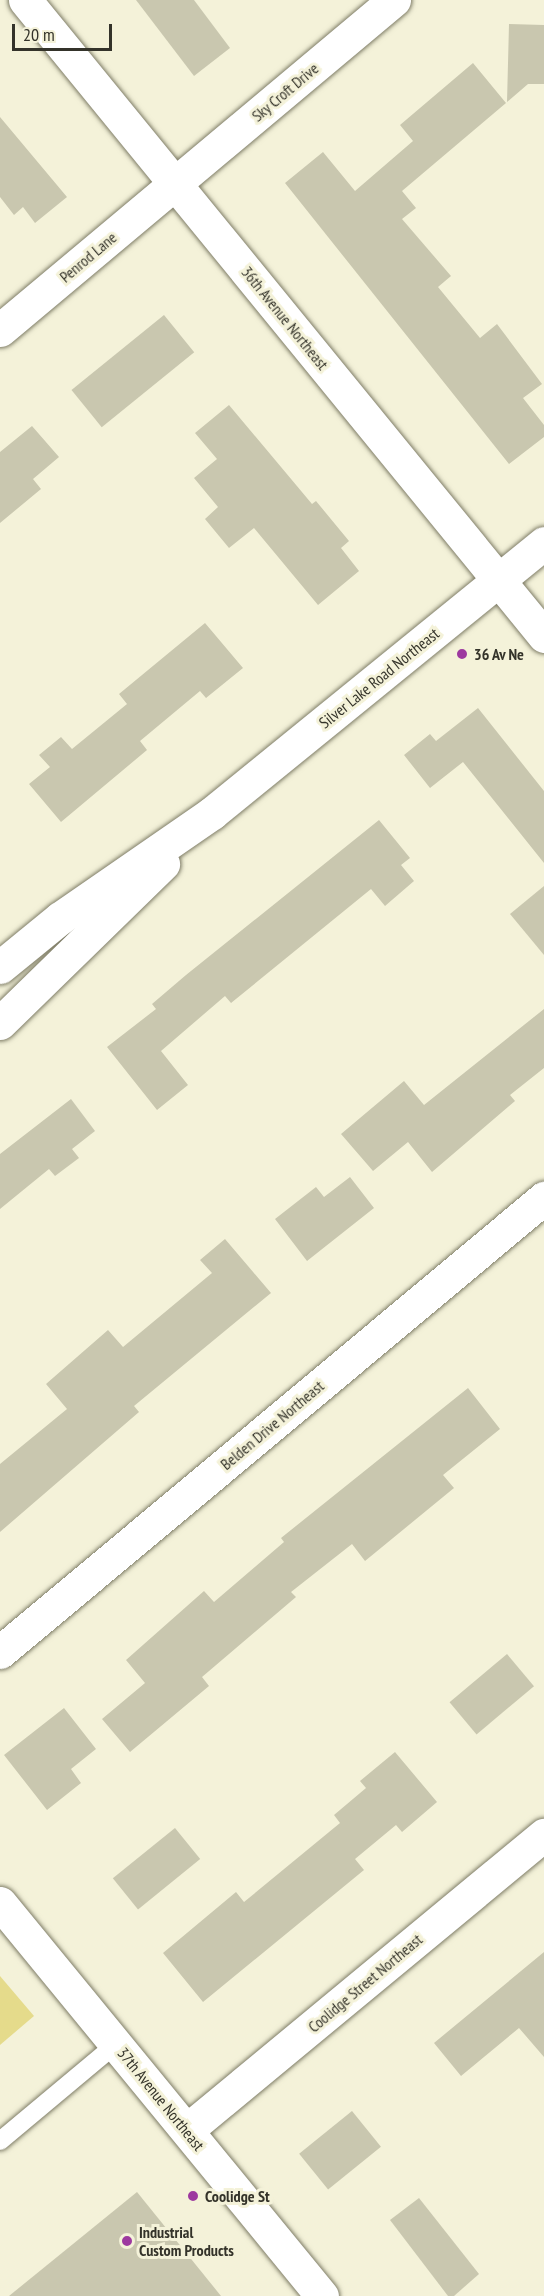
<!DOCTYPE html>
<html>
<head>
<meta charset="utf-8">
<style>
	body { margin:0 }
	#map { position:relative; width:544px; height:2296px; overflow:hidden; background:#f4f2d9; font-family:"PT Sans Narrow",sans-serif }
	div>[style] { position:absolute }
	.green>* { inset:0; background:#e5db8b }
	.building>* { inset:0; background:#c9c7af; transform-origin:0 0 }
	.roads { filter:drop-shadow(0 0 2px #7f7d67) drop-shadow(0 0 2px #7f7d67) }
	.service>* { height:18px; margin:-9px; padding:0 9px; transform-origin:9px; border-radius:9px; background:#fff }
	.minor>* { height:33px; margin:-16.5px; padding:0 16.5px; transform-origin:16.5px; border-radius:16.5px; background:#fff }
	.tertiary>* { height:33px; margin:-16.5px; padding:0 16.5px; transform-origin:16.5px; border-radius:16.5px; background:#fff }
	.secondary>* { height:33px; margin:-16.5px; padding:0 16.5px; transform-origin:16.5px; border-radius:16.5px; background:#fff }
	.dots>* { width:16px; height:16px; translate:-50% -50%; box-sizing:border-box; border:3px solid #f4f2d9; border-radius:50% }
	span { translate:-50% -50%; white-space:nowrap; text-align:center; line-height:1.15; -webkit-text-stroke:6px #f4f2d9; paint-order:stroke }
	.street-label { font-size:16px; color:#34332a }
	.poi-label { font-size:16px; color:#34332a; font-weight:700 }
	.left { translate:0 -50%; text-align:left }
	.scale { position:absolute; left:12px; top:24px; width:100px; height:27px; box-sizing:border-box; border:3px solid #34332a; border-top:0; padding-left:8px; font-size:18px; line-height:21px; white-space:nowrap; color:#34332a; -webkit-text-stroke:4px #f4f2d9; paint-order:stroke }
</style>
</head>
<body>
<div id="map">
	<div class="green">
		<i style="clip-path:polygon(0 1976px,34px 2016px,0 2045px)"></i>
	</div>
	<div class="building">
		<i style="clip-path:polygon(136px 0,194px 0,230px 48px,194px 76px)"></i>
		<i style="clip-path:polygon(509px 24px,544px 25px,544px 84px,528px 84px,507px 102px)"></i>
		<i style="clip-path:polygon(473px 63px,506px 103px,402px 191px,416px 208px,402px 219px,451px 276px,438px 287px,480px 338px,497px 324px,542px 384px,523px 398px,544px 425px,544px 437px,509px 464px,285px 183px,323px 152px,355px 191px,413px 141px,400px 125px)"></i>
		<i style="clip-path:polygon(0 117px,67px 197px,35px 223px,23px 207px,14px 215px,0 197px)"></i>
		<i style="left:164px;top:315px;width:48px;height:119px;rotate:51deg"></i>
		<i style="clip-path:polygon(229px 405px,312px 504px,316px 501px,349px 541px,341px 548px,359px 571px,318px 605px,254px 528px,229px 548px,205px 519px,218px 507px,194px 478px,217px 459px,195px 433px)"></i>
		<i style="clip-path:polygon(32px 426px,59px 457px,33px 479px,41px 489px,0 523px,0 452px)"></i>
		<i style="clip-path:polygon(205px 623px,243px 668px,206px 698px,200px 691px,140px 741px,147px 750px,61px 822px,29px 784px,50px 767px,39px 755px,61px 737px,72px 749px,127px 704px,119px 694px)"></i>
		<i style="clip-path:polygon(478px 708px,544px 791px,544px 863px,463px 762px,430px 788px,404px 755px,430px 734px,436px 741px)"></i>
		<i style="clip-path:polygon(379px 820px,410px 858px,401px 865px,414px 881px,385px 906px,371px 889px,231px 1003px,225px 996px,161px 1051px,188px 1085px,157px 1110px,107px 1047px,156px 1009px,152px 1004px,186px 975px)"></i>
		<i style="clip-path:polygon(544px 886px,544px 955px,510px 914px)"></i>
		<i style="clip-path:polygon(544px 1009px,544px 1068px,510px 1095px,515px 1101px,432px 1172px,408px 1142px,373px 1171px,341px 1134px,404px 1081px,424px 1105px)"></i>
		<i style="clip-path:polygon(71px 1099px,95px 1131px,72px 1149px,79px 1158px,55px 1176px,49px 1169px,0 1209px,0 1154px)"></i>
		<i style="clip-path:polygon(350px 1177px,374px 1208px,307px 1261px,275px 1219px,316px 1187px,324px 1197px)"></i>
		<i style="clip-path:polygon(225px 1239px,271px 1293px,134px 1406px,139px 1412px,0 1532px,0 1464px,67px 1409px,46px 1384px,108px 1330px,123px 1347px,212px 1273px,200px 1260px)"></i>
		<i style="clip-path:polygon(468px 1388px,500px 1429px,443px 1475px,454px 1488px,365px 1561px,352px 1544px,291px 1592px,296px 1597px,202px 1677px,209px 1686px,130px 1752px,102px 1719px,145px 1683px,126px 1660px,204px 1591px,214px 1602px,284px 1542px,281px 1538px)"></i>
		<i style="left:507px;top:1654px;width:42px;height:75px;rotate:50deg"></i>
		<i style="clip-path:polygon(64px 1708px,96px 1749px,71px 1769px,81px 1783px,47px 1810px,4px 1755px)"></i>
		<i style="clip-path:polygon(395px 1752px,437px 1802px,402px 1832px,396px 1825px,355px 1859px,364px 1870px,203px 2002px,163px 1953px,236px 1892px,244px 1902px,340px 1823px,334px 1815px,366px 1788px,360px 1781px)"></i>
		<i style="left:175px;top:1828px;width:40px;height:80px;rotate:51deg"></i>
		<i style="clip-path:polygon(544px 1952px,544px 2057px,519px 2028px,461px 2076px,434px 2043px)"></i>
		<i style="left:352px;top:2111px;width:46px;height:68px;rotate:51deg"></i>
		<i style="clip-path:polygon(137px 2192px,221px 2296px,9px 2296px)"></i>
		<i style="clip-path:polygon(419px 2198px,479px 2274px,454px 2296px,448px 2296px,390px 2220px)"></i>
	</div>
	<div class="roads">
		<div class="service">
			<i style="left:0;top:2141px;width:151px;rotate:-39.9deg"></i>
		</div>
		<div class="minor">
			<i style="left:25px;top:0;width:821px;rotate:50.78deg"></i>
			<i style="left:0;top:330px;width:514px;rotate:-39.95deg"></i>
			<i style="left:0;top:1652px;width:709px;rotate:-39.85deg"></i>
			<i style="left:187px;top:2130px;width:463px;rotate:-39.6deg"></i>
		</div>
		<div class="tertiary">
			<i style="left:0;top:1903px;width:508px;rotate:50.67deg"></i>
		</div>
		<div class="secondary">
			<i style="left:0;top:967px;width:77px;rotate:-39.2deg"></i>
			<i style="left:60px;top:918px;width:185px;rotate:-34.6deg"></i>
			<i style="left:212px;top:813px;width:428px;rotate:-39.1deg"></i>
			<i style="left:0;top:1023px;width:228px;rotate:-44.3deg"></i>
		</div>
	</div>
	<div class="dots">
		<i style="left:462px;top:654px;background:#9d399f"></i>
		<i style="left:193px;top:2196px;background:#9d399f"></i>
		<i style="left:127px;top:2241px;background:#9d399f"></i>
	</div>
	<div class="street-label">
		<span style="left:285px;top:92px;rotate:-40deg">Sky Croft Drive</span>
		<span style="left:88px;top:257px;rotate:-40deg">Penrod Lane</span>
		<span style="left:285px;top:318px;rotate:51deg">36th Avenue Northeast</span>
		<span style="left:379px;top:678px;rotate:-39deg">Silver Lake Road Northeast</span>
		<span style="left:272px;top:1425px;rotate:-40deg">Belden Drive Northeast</span>
		<span style="left:365px;top:1983px;rotate:-40deg">Coolidge Street Northeast</span>
		<span style="left:161px;top:2099px;rotate:51deg">37th Avenue Northeast</span>
	</div>
	<div class="poi-label">
		<span class="left" style="left:474px;top:654px">36 Av Ne</span>
		<span class="left" style="left:205px;top:2196px">Coolidge St</span>
		<span class="left" style="left:139px;top:2241px">Industrial<br>Custom Products</span>
	</div>
	<div class="scale">20 m</div>
</div>
</body>
</html>
